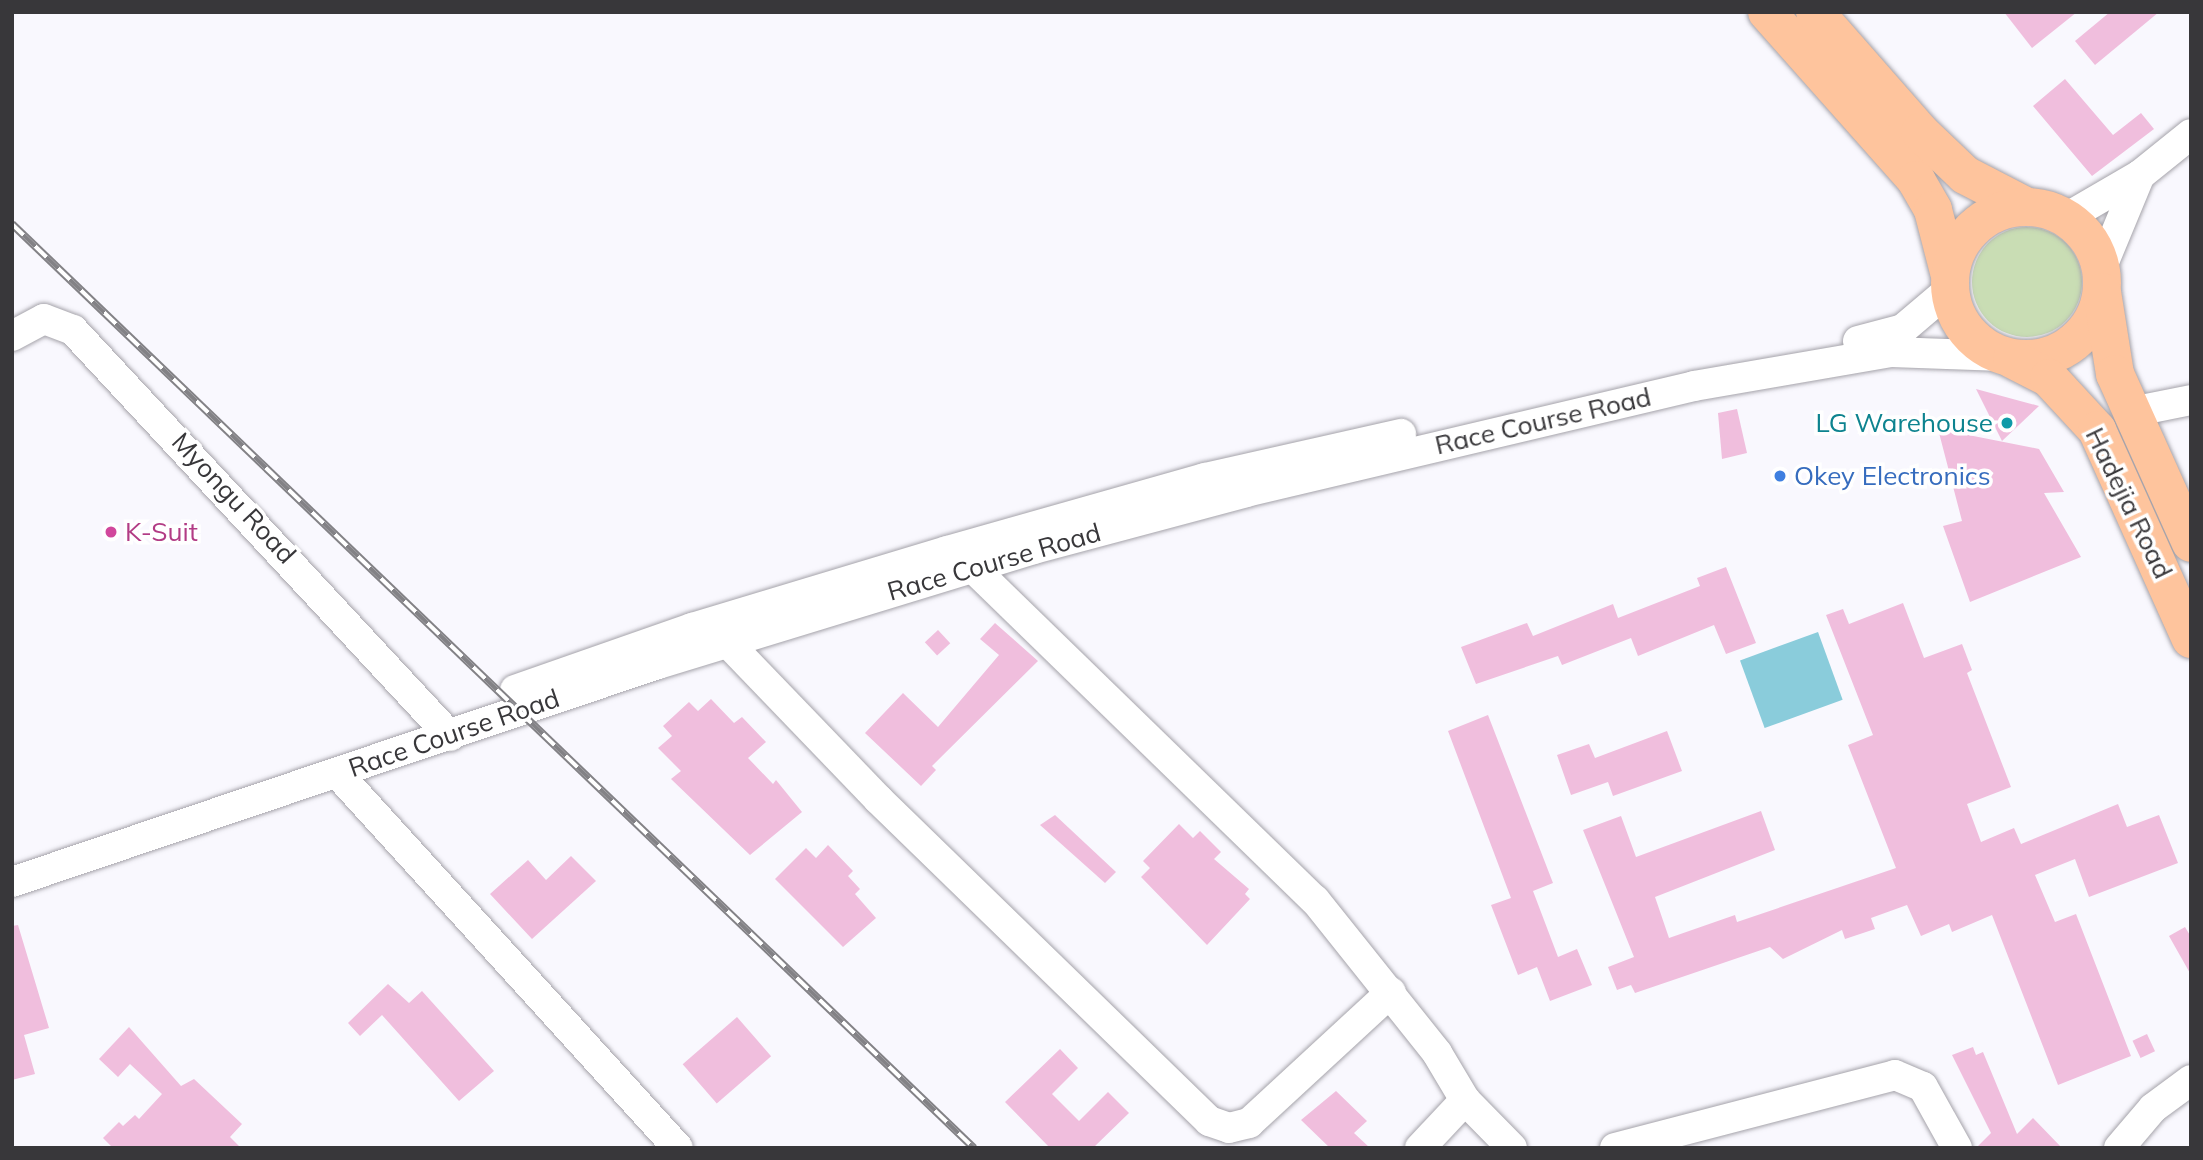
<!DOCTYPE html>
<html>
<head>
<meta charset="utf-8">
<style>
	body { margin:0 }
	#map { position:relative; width:2203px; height:1160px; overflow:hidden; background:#f9f8fe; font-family:Mulish,sans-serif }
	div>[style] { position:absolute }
	.green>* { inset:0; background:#c9ddb4 }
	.round { border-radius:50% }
	.water>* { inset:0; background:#8accdb; transform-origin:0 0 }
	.building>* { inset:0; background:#f0bedd; transform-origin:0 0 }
	.roads { filter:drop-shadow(0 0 2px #a5a3aa) drop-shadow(0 0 2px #a5a3aa) }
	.minor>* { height:30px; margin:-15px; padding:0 15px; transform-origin:15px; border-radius:15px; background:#fff }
	.major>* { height:38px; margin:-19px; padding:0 19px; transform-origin:19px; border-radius:19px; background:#fec49d }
	.major>.ring { margin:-19px; padding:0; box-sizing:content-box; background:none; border:38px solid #fec49d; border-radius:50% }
	.rail>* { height:8px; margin-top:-4px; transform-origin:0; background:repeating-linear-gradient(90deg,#fff 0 16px,#838286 0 32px); box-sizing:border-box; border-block:2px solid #838286 }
	.dots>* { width:19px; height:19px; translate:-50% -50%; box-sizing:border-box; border:4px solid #fff; border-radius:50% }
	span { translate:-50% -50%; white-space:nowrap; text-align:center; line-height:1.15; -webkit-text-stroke:7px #fff; paint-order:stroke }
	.street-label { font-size:26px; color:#38373a }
	.culture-label { font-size:26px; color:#0d838f }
	.right { translate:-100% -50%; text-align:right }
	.shop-label { font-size:26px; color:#366cbe }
	.left { translate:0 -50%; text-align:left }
	.hotel-label { font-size:26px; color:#b23c85 }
	.frame { position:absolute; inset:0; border:14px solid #38373a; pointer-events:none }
</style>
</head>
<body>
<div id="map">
	<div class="green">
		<i class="round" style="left:1972px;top:227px;width:110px;height:110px"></i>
	</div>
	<div class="water">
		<i style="left:1818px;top:632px;width:72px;height:83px;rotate:70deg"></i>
	</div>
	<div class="building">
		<i style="clip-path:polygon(2004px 12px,2077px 12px,2032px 48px)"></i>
		<i style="clip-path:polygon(2110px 12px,2159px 12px,2095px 65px,2075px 41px)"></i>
		<i style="clip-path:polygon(2065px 79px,2113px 135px,2141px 113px,2154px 129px,2092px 176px,2033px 106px)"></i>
		<i style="clip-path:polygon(1976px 389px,2039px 406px,2002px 441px)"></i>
		<i style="clip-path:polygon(1737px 409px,1747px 453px,1722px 459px,1718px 413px)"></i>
		<i style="clip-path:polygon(1938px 429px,2039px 449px,2064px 492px,2044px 493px,2081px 557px,1970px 602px,1943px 526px,1962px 521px)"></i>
		<i style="clip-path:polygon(1726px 567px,1756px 643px,1726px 654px,1714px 625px,1638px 656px,1631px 638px,1562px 665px,1558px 656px,1476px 684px,1461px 647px,1527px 623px,1533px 636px,1613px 604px,1618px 618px,1700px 586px,1697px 578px)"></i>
		<i style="clip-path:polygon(1903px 603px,1924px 658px,1962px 644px,1972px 670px,1967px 673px,2011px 787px,1967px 804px,1981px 842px,2014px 828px,2021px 844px,2118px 804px,2127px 827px,2159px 815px,2178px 863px,2089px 897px,2075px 859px,2035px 875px,2055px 922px,2076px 914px,2131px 1056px,2058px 1085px,1992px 915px,1952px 932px,1949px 924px,1921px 936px,1907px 905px,1871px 918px,1875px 929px,1845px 939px,1842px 930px,1783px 959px,1770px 947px,1635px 993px,1631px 985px,1617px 990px,1608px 967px,1634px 957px,1583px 830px,1621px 816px,1636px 857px,1761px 811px,1775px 850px,1655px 897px,1669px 938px,1735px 915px,1737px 922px,1896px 868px,1848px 745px,1873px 735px,1826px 615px,1843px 609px,1849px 624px)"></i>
		<i style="clip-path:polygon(995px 623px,1038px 661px,932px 766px,936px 770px,921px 786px,865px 733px,903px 693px,938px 727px,999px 655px,980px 639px)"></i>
		<i style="left:938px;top:630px;width:18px;height:18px;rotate:47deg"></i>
		<i style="clip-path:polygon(711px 699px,734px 723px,742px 717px,766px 742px,748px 758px,773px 784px,776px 780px,802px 812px,750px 855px,671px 779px,681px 771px,658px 748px,672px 736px,663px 726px,689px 702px,698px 711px)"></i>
		<i style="clip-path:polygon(1488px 715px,1553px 883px,1533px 891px,1558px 957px,1577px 949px,1592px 985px,1550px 1001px,1537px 967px,1518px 975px,1491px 905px,1511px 898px,1448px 731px)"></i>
		<i style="clip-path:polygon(1667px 731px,1682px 771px,1613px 796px,1608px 782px,1571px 795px,1557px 755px,1589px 744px,1595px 758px)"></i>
		<i style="clip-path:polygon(1055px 815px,1116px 872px,1105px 883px,1040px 825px)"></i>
		<i style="clip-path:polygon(1179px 824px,1193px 838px,1200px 831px,1221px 852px,1214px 859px,1249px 889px,1245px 894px,1250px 899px,1207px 945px,1141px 877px,1150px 868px,1143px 861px)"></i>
		<i style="clip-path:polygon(828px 845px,853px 871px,848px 876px,860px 889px,855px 894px,876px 918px,843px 947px,775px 879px,806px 848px,816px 858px)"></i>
		<i style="clip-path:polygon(571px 856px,596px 881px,532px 939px,490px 894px,528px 860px,546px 880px)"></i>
		<i style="clip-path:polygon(18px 925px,49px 1028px,24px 1035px,35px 1074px,12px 1080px,12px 926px)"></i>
		<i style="clip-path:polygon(2185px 927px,2191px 937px,2191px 975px,2169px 936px)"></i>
		<i style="clip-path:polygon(388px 984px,409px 1003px,422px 991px,494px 1071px,459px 1101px,382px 1015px,360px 1036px,348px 1023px)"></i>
		<i style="left:737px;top:1017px;width:52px;height:72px;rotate:49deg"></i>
		<i style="clip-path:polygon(129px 1027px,181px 1086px,194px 1079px,242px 1124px,230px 1137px,241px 1148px,113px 1148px,103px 1138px,119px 1122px,123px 1126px,135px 1115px,139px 1119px,162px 1094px,130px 1064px,118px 1077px,99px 1059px)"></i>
		<i style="left:2147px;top:1034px;width:19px;height:16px;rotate:65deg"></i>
		<i style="clip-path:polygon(1973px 1047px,1976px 1055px,1983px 1052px,2017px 1134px,2033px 1118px,2062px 1148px,1976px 1148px,1991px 1133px,1952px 1055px)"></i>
		<i style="clip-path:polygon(1060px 1049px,1078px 1068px,1052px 1094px,1079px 1121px,1108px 1092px,1129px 1113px,1093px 1148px,1050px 1148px,1005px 1102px)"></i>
		<i style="clip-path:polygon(1336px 1091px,1367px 1121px,1354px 1133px,1370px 1148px,1330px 1148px,1301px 1120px)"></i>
	</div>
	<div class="roads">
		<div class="minor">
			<i style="left:2066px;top:218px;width:86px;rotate:-30.2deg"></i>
			<i style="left:2140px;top:175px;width:65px;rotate:-38.8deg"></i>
			<i style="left:2101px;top:269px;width:102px;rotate:-67.5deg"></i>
			<i style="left:12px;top:336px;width:36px;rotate:-28deg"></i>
			<i style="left:44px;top:319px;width:31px;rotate:21deg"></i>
			<i style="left:73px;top:330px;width:554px;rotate:47.12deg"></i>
			<i style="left:1858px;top:341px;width:47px;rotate:-14.9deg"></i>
			<i style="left:1903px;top:329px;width:62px;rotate:-40.4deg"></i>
			<i style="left:2131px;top:412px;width:61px;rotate:-11.3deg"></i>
			<i style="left:972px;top:567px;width:478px;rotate:44.2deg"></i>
			<i style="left:1315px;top:900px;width:196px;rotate:51.4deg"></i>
			<i style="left:1437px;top:1053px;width:55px;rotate:59.2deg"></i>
			<i style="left:1465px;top:1100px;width:67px;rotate:45.6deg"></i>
			<i style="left:727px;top:642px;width:218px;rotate:46.1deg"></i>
			<i style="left:878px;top:799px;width:462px;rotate:44.2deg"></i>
			<i style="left:1209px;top:1121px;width:21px;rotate:19deg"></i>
			<i style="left:1229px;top:1128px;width:21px;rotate:-14deg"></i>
			<i style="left:1249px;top:1123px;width:193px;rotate:-42.7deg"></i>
			<i style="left:515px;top:690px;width:188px;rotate:-19.3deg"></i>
			<i style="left:692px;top:628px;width:266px;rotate:-16.8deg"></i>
			<i style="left:947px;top:551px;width:268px;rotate:-15.8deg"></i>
			<i style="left:1205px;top:478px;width:201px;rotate:-12.7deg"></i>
			<i style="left:338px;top:774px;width:505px;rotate:47.73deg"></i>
			<i style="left:12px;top:882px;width:682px;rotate:-18.65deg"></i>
			<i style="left:658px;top:664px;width:393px;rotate:-17deg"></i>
			<i style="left:1034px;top:549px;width:220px;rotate:-15deg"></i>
			<i style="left:1246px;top:492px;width:460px;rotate:-13.3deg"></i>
			<i style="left:1694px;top:386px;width:200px;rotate:-9.8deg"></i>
			<i style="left:1891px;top:352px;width:112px;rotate:2deg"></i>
			<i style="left:1420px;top:1148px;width:66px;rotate:-46.8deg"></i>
			<i style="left:1615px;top:1148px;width:289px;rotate:-14.6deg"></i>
			<i style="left:1895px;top:1075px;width:30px;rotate:23deg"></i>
			<i style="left:1923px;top:1087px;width:70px;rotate:60.9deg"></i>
			<i style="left:2119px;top:1148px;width:52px;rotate:-49.6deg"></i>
			<i style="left:2153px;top:1108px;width:47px;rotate:-36.4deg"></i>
		</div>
		<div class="major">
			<i style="left:1767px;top:12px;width:225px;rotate:48.4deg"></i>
			<i style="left:1916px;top:180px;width:34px;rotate:60deg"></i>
			<i style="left:1933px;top:210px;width:64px;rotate:75.5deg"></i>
			<i style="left:1815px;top:12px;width:159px;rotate:48.8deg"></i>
			<i style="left:1920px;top:132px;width:62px;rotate:43.7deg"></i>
			<i style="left:1965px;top:175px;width:68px;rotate:27.3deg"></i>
			<i class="ring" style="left:1950px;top:207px;width:114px;height:114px"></i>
			<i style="left:2102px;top:292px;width:83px;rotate:81deg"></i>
			<i style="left:2115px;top:374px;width:185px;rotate:65.8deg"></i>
			<i style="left:2012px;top:359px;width:42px;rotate:27.2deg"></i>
			<i style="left:2049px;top:378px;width:71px;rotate:47.3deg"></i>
			<i style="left:2097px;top:430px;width:229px;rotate:65.8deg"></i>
		</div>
	</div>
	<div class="rail">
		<i style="left:12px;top:224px;width:1334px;rotate:43.85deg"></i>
	</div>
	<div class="dots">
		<i style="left:2007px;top:423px;background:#0f9aa8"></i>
		<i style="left:1780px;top:476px;background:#3f7fe0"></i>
		<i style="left:111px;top:532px;background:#d1479c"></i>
	</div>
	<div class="street-label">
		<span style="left:1543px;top:421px;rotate:-13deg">Race Course Road</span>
		<span style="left:234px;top:498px;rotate:47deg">Myongu Road</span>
		<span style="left:2129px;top:503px;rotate:64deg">Hadejia Road</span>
		<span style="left:994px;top:562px;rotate:-16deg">Race Course Road</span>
		<span style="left:454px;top:733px;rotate:-19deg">Race Course Road</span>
	</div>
	<div class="culture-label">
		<span class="right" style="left:1993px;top:423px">LG Warehouse</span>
	</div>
	<div class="shop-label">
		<span class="left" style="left:1794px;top:476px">Okey Electronics</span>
	</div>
	<div class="hotel-label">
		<span class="left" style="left:125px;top:532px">K-Suit</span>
	</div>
	<div class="frame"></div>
</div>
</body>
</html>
